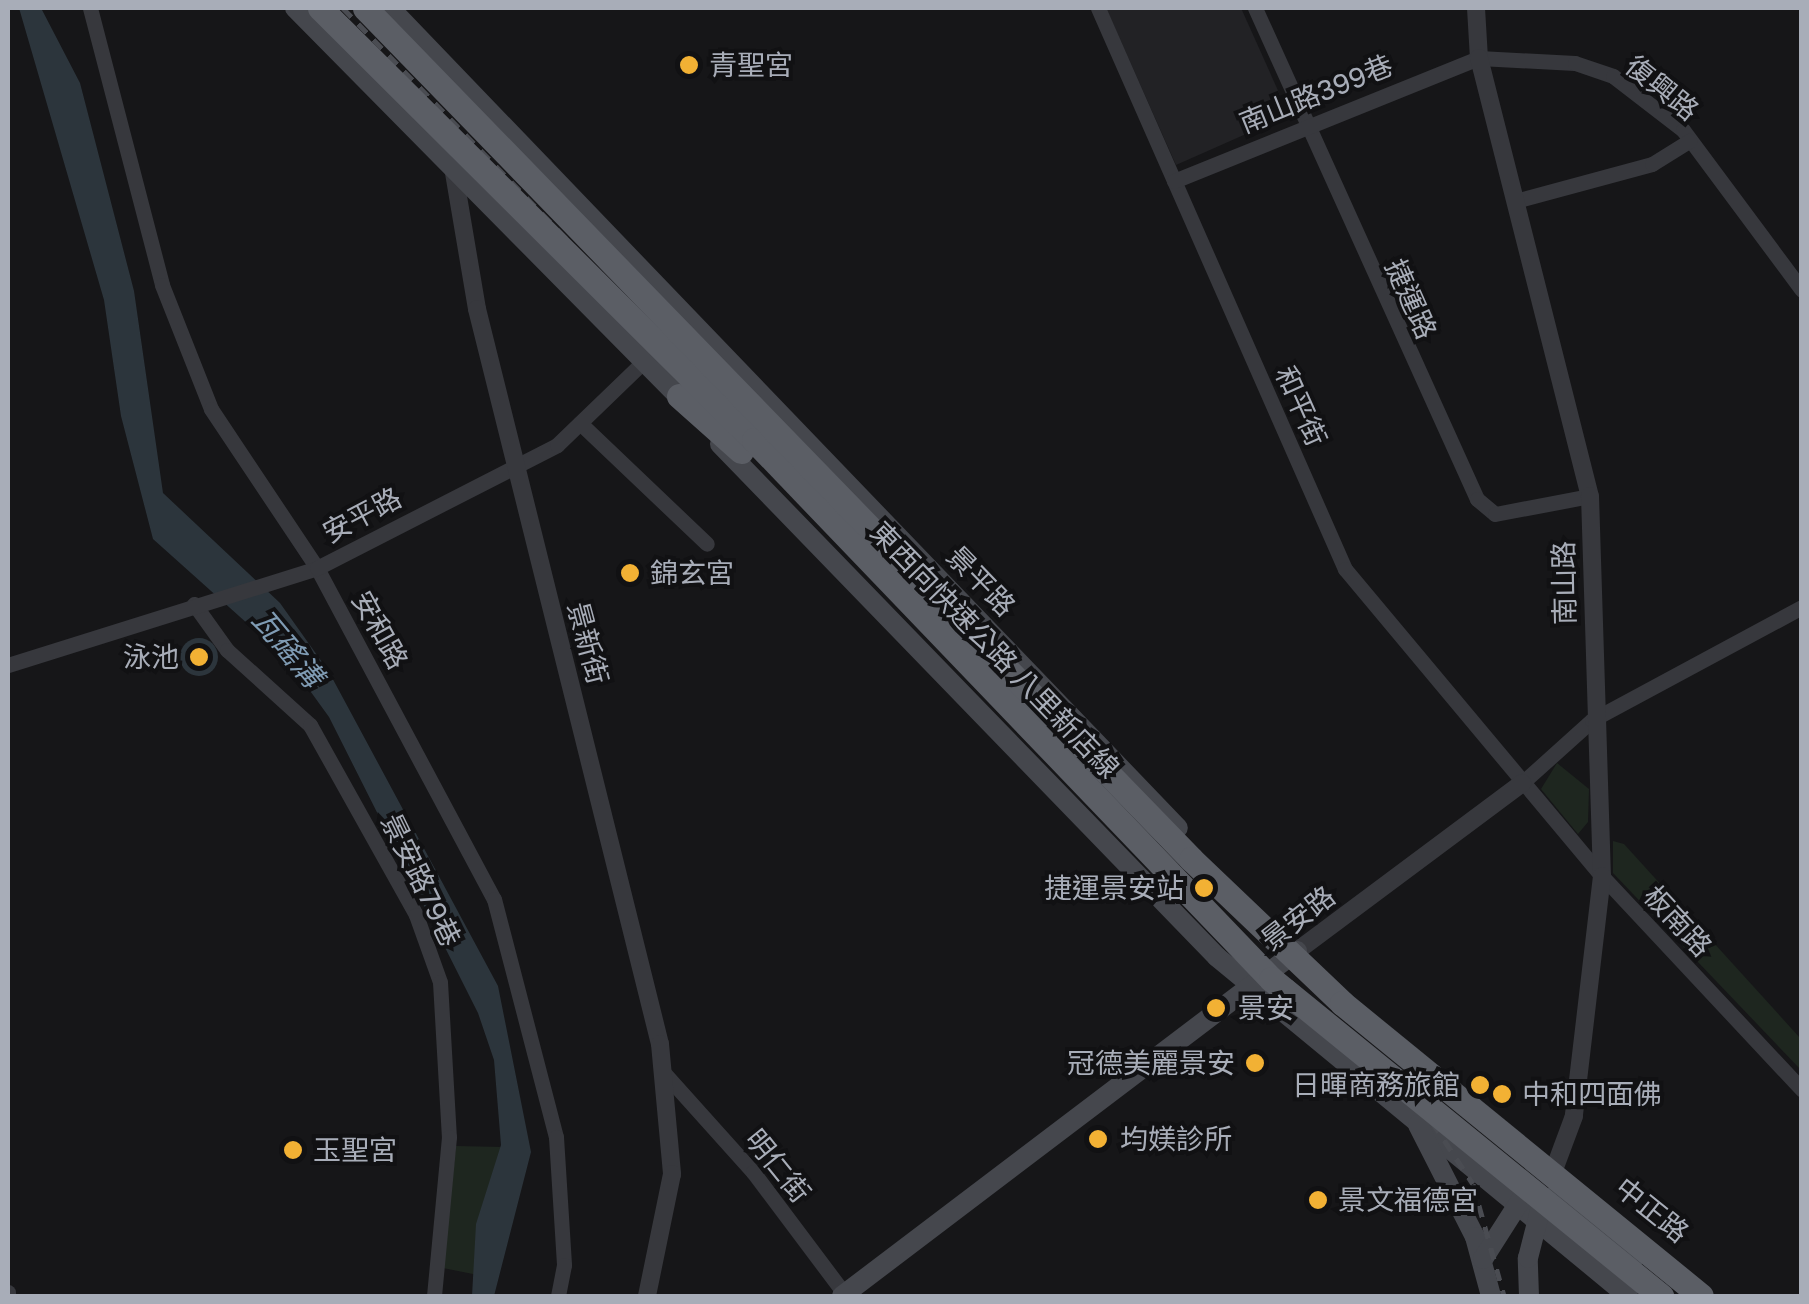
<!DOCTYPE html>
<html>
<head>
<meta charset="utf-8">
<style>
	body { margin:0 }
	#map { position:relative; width:1809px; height:1304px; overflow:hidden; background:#161618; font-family:"Golos Text","Noto Sans TC",sans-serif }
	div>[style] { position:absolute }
	.built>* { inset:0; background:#222225 }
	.green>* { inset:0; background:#1e261f }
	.water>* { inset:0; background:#2c353c }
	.round { border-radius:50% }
	.minor>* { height:15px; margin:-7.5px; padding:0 7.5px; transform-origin:7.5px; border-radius:7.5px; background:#37383d }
	.tertiary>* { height:18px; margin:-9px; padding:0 9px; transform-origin:9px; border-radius:9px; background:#37383d }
	.secondary>* { height:20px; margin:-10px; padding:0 10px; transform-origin:10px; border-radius:10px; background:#45474d }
	.trunk>* { height:25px; margin:-12.5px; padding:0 12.5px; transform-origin:12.5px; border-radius:12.5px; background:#5b5e65 }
	.rail>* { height:5px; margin-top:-2.5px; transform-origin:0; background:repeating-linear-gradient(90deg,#4a4c52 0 12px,transparent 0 22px) }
	.trunk-bridge>* { height:25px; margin:-12.5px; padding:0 12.5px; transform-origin:12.5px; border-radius:12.5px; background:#5b5e65 }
	.dots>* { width:28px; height:28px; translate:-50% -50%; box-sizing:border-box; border:5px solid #111113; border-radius:50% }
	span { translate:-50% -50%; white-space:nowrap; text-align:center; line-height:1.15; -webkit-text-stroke:8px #111113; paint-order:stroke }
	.poi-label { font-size:28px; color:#a8adb8 }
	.left { translate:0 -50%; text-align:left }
	.right { translate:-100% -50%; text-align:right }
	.street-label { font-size:28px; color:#a8adb8 }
	.water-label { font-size:30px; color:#7f9bb3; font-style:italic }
	.frame { position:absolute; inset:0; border:10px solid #a8adb8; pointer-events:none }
</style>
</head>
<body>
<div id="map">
	<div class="built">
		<i style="clip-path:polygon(1106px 8px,1241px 8px,1289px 115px,1176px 165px)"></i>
	</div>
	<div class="green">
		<i style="clip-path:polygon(1557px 763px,1589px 789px,1588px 822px,1578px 834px,1541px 789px)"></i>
		<i style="clip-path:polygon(1613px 841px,1624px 844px,1801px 1039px,1801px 1070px,1613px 873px)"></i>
		<i style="clip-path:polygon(456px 1146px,503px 1147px,478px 1275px,443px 1268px)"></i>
	</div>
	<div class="water">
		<i style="clip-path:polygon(19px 8px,41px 8px,80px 83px,134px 291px,163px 493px,280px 603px,329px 672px,498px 986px,531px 1152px,494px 1296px,472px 1296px,476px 1224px,501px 1145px,494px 1060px,478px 1013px,329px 717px,287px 659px,153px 539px,121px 416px,104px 300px)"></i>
		<i class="round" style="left:180px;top:638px;width:38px;height:38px"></i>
	</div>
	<div class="minor">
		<i style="left:90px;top:8px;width:286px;rotate:75.4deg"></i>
		<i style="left:162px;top:285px;width:133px;rotate:68.4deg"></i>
		<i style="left:211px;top:409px;width:191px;rotate:56.3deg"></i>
		<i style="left:317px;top:568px;width:375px;rotate:61.9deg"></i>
		<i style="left:494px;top:899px;width:246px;rotate:75.4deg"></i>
		<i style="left:556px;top:1137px;width:128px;rotate:86.4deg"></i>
		<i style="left:564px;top:1265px;width:32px;rotate:101deg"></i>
		<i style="left:1098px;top:8px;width:613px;rotate:66.24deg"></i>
		<i style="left:1345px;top:569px;width:400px;rotate:50.1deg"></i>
		<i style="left:1602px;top:876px;width:293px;rotate:46.9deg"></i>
		<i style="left:1255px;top:8px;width:539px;rotate:65.67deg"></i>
		<i style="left:1477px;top:499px;width:23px;rotate:40deg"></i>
		<i style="left:1495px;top:514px;width:97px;rotate:-10.7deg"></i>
		<i style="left:1174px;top:181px;width:329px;rotate:-22deg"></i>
		<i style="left:1479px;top:58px;width:96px;rotate:3deg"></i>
		<i style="left:1575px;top:63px;width:40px;rotate:18.9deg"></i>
		<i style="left:1613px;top:76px;width:88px;rotate:37.6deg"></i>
		<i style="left:1683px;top:130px;width:199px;rotate:53.4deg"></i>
		<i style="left:1515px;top:201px;width:142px;rotate:-15.1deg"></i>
		<i style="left:1652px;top:164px;width:44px;rotate:-31.9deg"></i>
		<i style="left:580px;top:423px;width:175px;rotate:43.6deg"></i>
		<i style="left:194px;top:604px;width:57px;rotate:54.3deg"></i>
		<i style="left:227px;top:650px;width:112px;rotate:42.1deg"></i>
		<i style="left:310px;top:725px;width:218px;rotate:60.8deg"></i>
		<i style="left:416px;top:915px;width:71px;rotate:70.3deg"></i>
		<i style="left:440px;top:982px;width:155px;rotate:86.7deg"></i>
		<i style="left:449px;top:1137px;width:160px;rotate:95.4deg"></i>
		<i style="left:8px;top:665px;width:324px;rotate:-17.4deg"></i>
		<i style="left:317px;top:568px;width:270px;rotate:-27.1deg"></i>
		<i style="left:557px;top:445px;width:127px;rotate:-44deg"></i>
		<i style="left:1522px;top:783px;width:94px;rotate:-42deg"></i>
		<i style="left:1592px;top:720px;width:238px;rotate:-28.3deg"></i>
		<i style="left:665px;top:1074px;width:132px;rotate:48.1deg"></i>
		<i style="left:753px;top:1172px;width:155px;rotate:53.1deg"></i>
		<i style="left:8px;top:1292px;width:4px;rotate:90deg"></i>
	</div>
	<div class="tertiary">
		<i style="left:1476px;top:8px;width:50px;rotate:86.6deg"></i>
		<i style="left:1479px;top:58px;width:452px;rotate:75.8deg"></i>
		<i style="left:1590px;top:496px;width:380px;rotate:88.2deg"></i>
		<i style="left:1602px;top:876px;width:242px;rotate:96.7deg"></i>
		<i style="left:1574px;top:1116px;width:54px;rotate:110.4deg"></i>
		<i style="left:453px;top:167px;width:144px;rotate:80.4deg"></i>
		<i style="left:477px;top:309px;width:757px;rotate:76.02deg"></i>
		<i style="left:660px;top:1044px;width:131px;rotate:84.7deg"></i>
		<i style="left:672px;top:1174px;width:125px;rotate:101.6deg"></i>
		<i style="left:1297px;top:951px;width:281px;rotate:-36.7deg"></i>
	</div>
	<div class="secondary">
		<i style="left:295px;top:8px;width:559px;rotate:45.36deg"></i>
		<i style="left:390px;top:8px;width:1137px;rotate:46.14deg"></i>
		<i style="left:720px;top:444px;width:714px;rotate:45.91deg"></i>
		<i style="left:1217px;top:957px;width:533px;rotate:39.52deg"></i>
		<i style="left:1418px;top:1125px;width:126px;rotate:63deg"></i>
		<i style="left:1475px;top:1237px;width:61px;rotate:74.8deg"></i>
		<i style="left:1555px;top:1195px;width:101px;rotate:38.6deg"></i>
		<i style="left:1483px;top:1259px;width:72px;rotate:-57.4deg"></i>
		<i style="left:842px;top:1296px;width:571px;rotate:-37.17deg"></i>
		<i style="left:1529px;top:1296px;width:38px;rotate:-92deg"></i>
		<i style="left:1528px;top:1258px;width:49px;rotate:-75.7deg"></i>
	</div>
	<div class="trunk">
		<i style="left:679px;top:396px;width:83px;rotate:41.6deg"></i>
	</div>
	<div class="rail">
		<i style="left:343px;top:8px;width:1314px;rotate:45.93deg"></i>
		<i style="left:1257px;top:952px;width:201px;rotate:41.4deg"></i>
		<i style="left:1408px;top:1085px;width:118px;rotate:56.7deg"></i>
		<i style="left:1473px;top:1184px;width:116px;rotate:74.5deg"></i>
	</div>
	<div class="trunk-bridge">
		<i style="left:320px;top:8px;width:612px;rotate:44.87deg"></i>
		<i style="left:754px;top:440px;width:747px;rotate:46.19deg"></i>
		<i style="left:1271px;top:979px;width:503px;rotate:39.1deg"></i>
		<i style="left:365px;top:8px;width:1186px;rotate:45.85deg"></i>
		<i style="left:1191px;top:859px;width:209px;rotate:43.6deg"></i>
		<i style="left:1342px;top:1003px;width:463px;rotate:39.2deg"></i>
	</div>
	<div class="dots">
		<i style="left:689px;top:65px;background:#f2b134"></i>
		<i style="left:630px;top:573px;background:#f2b134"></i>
		<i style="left:199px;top:657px;background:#f2b134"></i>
		<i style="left:1204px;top:888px;background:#f2b134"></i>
		<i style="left:1216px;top:1008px;background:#f2b134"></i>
		<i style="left:1255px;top:1063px;background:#f2b134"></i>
		<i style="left:1480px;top:1085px;background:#f2b134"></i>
		<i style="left:1502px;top:1094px;background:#f2b134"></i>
		<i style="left:1098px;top:1139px;background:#f2b134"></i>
		<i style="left:293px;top:1150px;background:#f2b134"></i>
		<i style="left:1318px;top:1200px;background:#f2b134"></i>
	</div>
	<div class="poi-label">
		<span class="left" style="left:709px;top:65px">青聖宮</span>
		<span class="left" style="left:650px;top:573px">錦玄宮</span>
		<span class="right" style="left:179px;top:657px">泳池</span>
		<span class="right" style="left:1184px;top:888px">捷運景安站</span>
		<span class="left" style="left:1238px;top:1008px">景安</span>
		<span class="right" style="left:1235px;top:1063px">冠德美麗景安</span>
		<span class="right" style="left:1460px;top:1085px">日暉商務旅館</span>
		<span class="left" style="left:1522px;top:1094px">中和四面佛</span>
		<span class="left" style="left:1120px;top:1139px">均媄診所</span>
		<span class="left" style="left:313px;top:1150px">玉聖宮</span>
		<span class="left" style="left:1338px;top:1200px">景文福德宮</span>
	</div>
	<div class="street-label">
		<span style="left:1662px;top:88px;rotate:39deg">復興路</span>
		<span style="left:1316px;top:94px;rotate:-22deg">南山路399巷</span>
		<span style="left:1411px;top:299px;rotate:66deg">捷運路</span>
		<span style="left:1301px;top:406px;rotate:66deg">和平街</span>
		<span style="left:362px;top:515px;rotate:-28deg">安平路</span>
		<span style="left:981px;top:581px;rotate:46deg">景平路</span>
		<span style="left:1564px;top:583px;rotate:-91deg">南山路</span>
		<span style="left:380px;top:630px;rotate:61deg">安和路</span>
		<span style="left:588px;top:643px;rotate:75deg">景新街</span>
		<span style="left:995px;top:650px;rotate:46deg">東西向快速公路 八里新店線</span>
		<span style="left:421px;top:880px;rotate:64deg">景安路79巷</span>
		<span style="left:1298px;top:918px;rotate:-38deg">景安路</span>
		<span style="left:1678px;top:921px;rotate:47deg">板南路</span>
		<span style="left:778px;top:1166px;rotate:51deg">明仁街</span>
		<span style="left:1652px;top:1210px;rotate:39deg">中正路</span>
	</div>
	<div class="water-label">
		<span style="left:288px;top:648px;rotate:50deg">瓦磘溝</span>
	</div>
	<div class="frame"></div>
</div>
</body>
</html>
